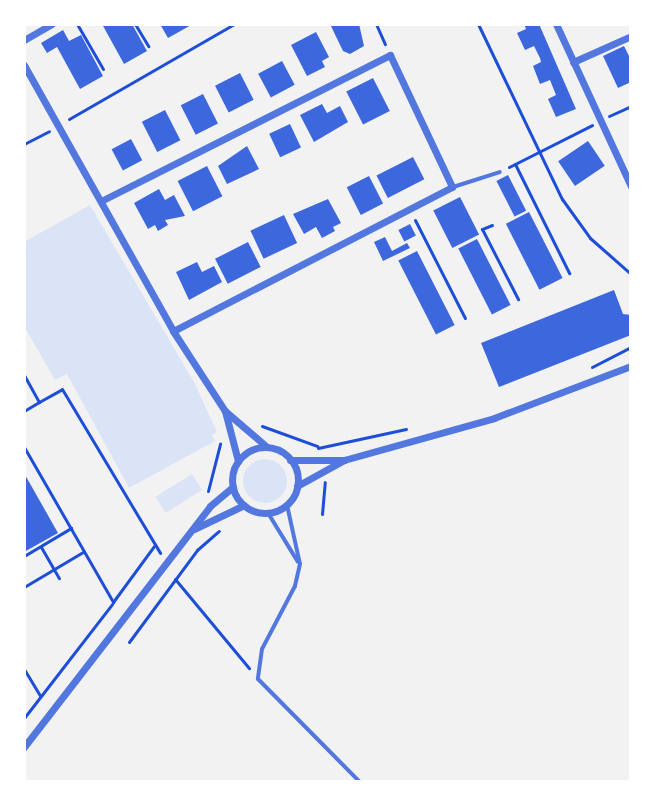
<!DOCTYPE html>
<html>
<head>
<meta charset="utf-8">
<style>
	body { margin:0 }
	#map { position:relative; width:655px; height:806px; overflow:hidden; background:#f2f2f2; font-family:"Fira Sans",sans-serif }
	div>[style] { position:absolute }
	.green>* { inset:0; background:#dbe4f7; transform-origin:0 0 }
	.round { border-radius:50% }
	.building>* { inset:0; background:#3d67dc; transform-origin:0 0 }
	.path>* { height:3px; margin:-1.5px; padding:0 1.5px; transform-origin:1.5px; border-radius:1.5px; background:#1d4ed8 }
	.service>* { height:4px; margin:-2px; padding:0 2px; transform-origin:2px; border-radius:2px; background:#5277de }
	.minor>* { height:7px; margin:-3.5px; padding:0 3.5px; transform-origin:3.5px; border-radius:3.5px; background:#5277de }
	.minor>.ring { margin:-3.5px; padding:0; box-sizing:content-box; background:none; border:7px solid #5277de; border-radius:50% }
	span { translate:-50% -50%; white-space:nowrap; text-align:center; line-height:1.15; -webkit-text-stroke:8px #fff; paint-order:stroke }
	.frame { position:absolute; inset:0; border:26px solid #fff; pointer-events:none }
</style>
</head>
<body>
<div id="map">
	<div class="green">
		<i style="clip-path:polygon(90px 205px,194px 382px,217px 432px,212px 435px,215px 441px,129px 488px,67px 374px,55px 380px,24px 326px,24px 242px)"></i>
		<i class="round" style="left:243px;top:459px;width:44px;height:44px"></i>
		<i style="left:192px;top:474px;width:19px;height:43px;rotate:58deg"></i>
	</div>
	<div class="building">
		<i style="clip-path:polygon(102px 24px,132px 24px,147px 51px,124px 64px)"></i>
		<i style="clip-path:polygon(160px 24px,193px 24px,168px 38px)"></i>
		<i style="clip-path:polygon(330px 24px,359px 24px,364px 46px,350px 54px,343px 51px)"></i>
		<i style="clip-path:polygon(524px 24px,539px 24px,576px 109px,556px 117px,548px 99px,556px 95px,550px 80px,540px 84px,533px 66px,541px 62px,540px 58px,534px 46px,525px 50px,517px 33px,526px 29px)"></i>
		<i style="clip-path:polygon(63px 30px,69px 41px,81px 35px,103px 76px,80px 89px,57px 47px,47px 53px,41px 43px)"></i>
		<i style="clip-path:polygon(316px 32px,329px 57px,322px 61px,325px 67px,307px 76px,291px 45px)"></i>
		<i style="clip-path:polygon(624px 46px,631px 60px,631px 82px,618px 88px,603px 56px)"></i>
		<i style="left:282px;top:61px;width:27px;height:27px;rotate:62deg"></i>
		<i style="left:240px;top:73px;width:30px;height:28px;rotate:63deg"></i>
		<i style="left:373px;top:78px;width:37px;height:30px;rotate:63deg"></i>
		<i style="left:203px;top:94px;width:33px;height:25px;rotate:63deg"></i>
		<i style="clip-path:polygon(322px 104px,327px 113px,340px 106px,348px 122px,314px 142px,300px 115px)"></i>
		<i style="left:165px;top:110px;width:34px;height:26px;rotate:63deg"></i>
		<i style="left:290px;top:124px;width:26px;height:23px;rotate:65deg"></i>
		<i style="left:131px;top:139px;width:24px;height:22px;rotate:62deg"></i>
		<i style="left:588px;top:141px;width:30px;height:36px;rotate:56deg"></i>
		<i style="clip-path:polygon(247px 146px,259px 169px,227px 184px,218px 166px)"></i>
		<i style="left:413px;top:157px;width:25px;height:41px;rotate:63deg"></i>
		<i style="left:207px;top:166px;width:34px;height:33px;rotate:63deg"></i>
		<i style="left:508px;top:175px;width:40px;height:13px;rotate:63deg"></i>
		<i style="left:369px;top:176px;width:31px;height:25px;rotate:63deg"></i>
		<i style="clip-path:polygon(159px 189px,165px 200px,174px 195px,185px 216px,165px 220px,168px 225px,158px 231px,155px 225px,148px 229px,134px 203px)"></i>
		<i style="left:460px;top:197px;width:42px;height:30px;rotate:63deg"></i>
		<i style="clip-path:polygon(328px 199px,341px 223px,333px 227px,335px 231px,322px 238px,316px 227px,304px 234px,293px 214px)"></i>
		<i style="left:529px;top:212px;width:74px;height:26px;rotate:63deg"></i>
		<i style="left:284px;top:215px;width:31px;height:37px;rotate:65deg"></i>
		<i style="left:410px;top:224px;width:13px;height:13px;rotate:63deg"></i>
		<i style="clip-path:polygon(385px 237px,392px 251px,407px 243px,410px 248px,383px 261px,374px 242px)"></i>
		<i style="left:477px;top:239px;width:74px;height:21px;rotate:63deg"></i>
		<i style="left:248px;top:242px;width:28px;height:37px;rotate:63deg"></i>
		<i style="left:417px;top:251px;width:83px;height:21px;rotate:63deg"></i>
		<i style="clip-path:polygon(197px 262px,202px 272px,214px 266px,222px 282px,189px 300px,176px 272px)"></i>
		<i style="clip-path:polygon(614px 290px,623px 314px,631px 315px,631px 335px,499px 387px,481px 343px)"></i>
		<i style="clip-path:polygon(24px 473px,58px 533px,24px 552px)"></i>
	</div>
	<div class="path">
		<i style="left:77px;top:24px;width:52px;rotate:60deg"></i>
		<i style="left:135px;top:24px;width:26px;rotate:59deg"></i>
		<i style="left:376px;top:24px;width:22px;rotate:66deg"></i>
		<i style="left:478px;top:24px;width:194px;rotate:64.4deg"></i>
		<i style="left:562px;top:199px;width:48px;rotate:54.3deg"></i>
		<i style="left:590px;top:238px;width:55px;rotate:41.3deg"></i>
		<i style="left:609px;top:116px;width:24px;rotate:-24deg"></i>
		<i style="left:69px;top:119px;width:190px;rotate:-29.9deg"></i>
		<i style="left:24px;top:144px;width:28px;rotate:-27deg"></i>
		<i style="left:515px;top:164px;width:122px;rotate:63.6deg"></i>
		<i style="left:509px;top:167px;width:93px;rotate:-26.8deg"></i>
		<i style="left:415px;top:220px;width:110px;rotate:63deg"></i>
		<i style="left:492px;top:225px;width:11px;rotate:158deg"></i>
		<i style="left:482px;top:229px;width:79px;rotate:62.8deg"></i>
		<i style="left:592px;top:367px;width:44px;rotate:-27.1deg"></i>
		<i style="left:24px;top:375px;width:31px;rotate:61deg"></i>
		<i style="left:39px;top:402px;width:26px;rotate:-29deg"></i>
		<i style="left:62px;top:389px;width:191px;rotate:59.1deg"></i>
		<i style="left:24px;top:411px;width:17px;rotate:-31deg"></i>
		<i style="left:262px;top:426px;width:59px;rotate:20deg"></i>
		<i style="left:24px;top:447px;width:179px;rotate:60.1deg"></i>
		<i style="left:113px;top:602px;width:69px;rotate:-53.8deg"></i>
		<i style="left:318px;top:448px;width:90px;rotate:-12.2deg"></i>
		<i style="left:208px;top:491px;width:49px;rotate:-75.7deg"></i>
		<i style="left:322px;top:514px;width:32px;rotate:-85deg"></i>
		<i style="left:41px;top:547px;width:36px;rotate:60deg"></i>
		<i style="left:24px;top:556px;width:55px;rotate:-30.8deg"></i>
		<i style="left:175px;top:579px;width:116px;rotate:50.3deg"></i>
		<i style="left:24px;top:587px;width:69px;rotate:-30.7deg"></i>
		<i style="left:129px;top:642px;width:114px;rotate:-53.5deg"></i>
		<i style="left:197px;top:550px;width:29px;rotate:-41deg"></i>
		<i style="left:24px;top:669px;width:31px;rotate:59deg"></i>
		<i style="left:24px;top:718px;width:144px;rotate:-52.3deg"></i>
	</div>
	<div class="service">
		<i style="left:453px;top:187px;width:49px;rotate:-17.7deg"></i>
		<i style="left:287px;top:505px;width:60px;rotate:77.6deg"></i>
		<i style="left:300px;top:564px;width:23px;rotate:103deg"></i>
		<i style="left:295px;top:586px;width:71px;rotate:117.6deg"></i>
		<i style="left:262px;top:649px;width:30px;rotate:98deg"></i>
		<i style="left:258px;top:679px;width:145px;rotate:45.3deg"></i>
		<i style="left:268px;top:513px;width:57px;rotate:58.5deg"></i>
	</div>
	<div class="minor">
		<i style="left:556px;top:24px;width:179px;rotate:65.2deg"></i>
		<i style="left:24px;top:40px;width:32px;rotate:-30deg"></i>
		<i style="left:573px;top:62px;width:64px;rotate:-24.1deg"></i>
		<i style="left:24px;top:65px;width:305px;rotate:60.7deg"></i>
		<i style="left:173px;top:331px;width:95px;rotate:57deg"></i>
		<i style="left:225px;top:411px;width:55px;rotate:40.6deg"></i>
		<i style="left:101px;top:201px;width:324px;rotate:-26.8deg"></i>
		<i style="left:390px;top:55px;width:146px;rotate:64.8deg"></i>
		<i style="left:452px;top:187px;width:314px;rotate:152.7deg"></i>
		<i style="left:225px;top:411px;width:52px;rotate:75.4deg"></i>
		<i class="ring" style="left:232px;top:447px;width:59px;height:59px"></i>
		<i style="left:290px;top:460px;width:54px"></i>
		<i style="left:297px;top:486px;width:54px;rotate:-29deg"></i>
		<i style="left:344px;top:460px;width:156px;rotate:-15.6deg"></i>
		<i style="left:494px;top:418px;width:147px;rotate:-20.8deg"></i>
		<i style="left:194px;top:529px;width:55px;rotate:-25.6deg"></i>
		<i style="left:24px;top:747px;width:304px;rotate:-52.3deg"></i>
		<i style="left:210px;top:506px;width:30px;rotate:-40deg"></i>
	</div>
	<div class="frame"></div>
</div>
</body>
</html>
